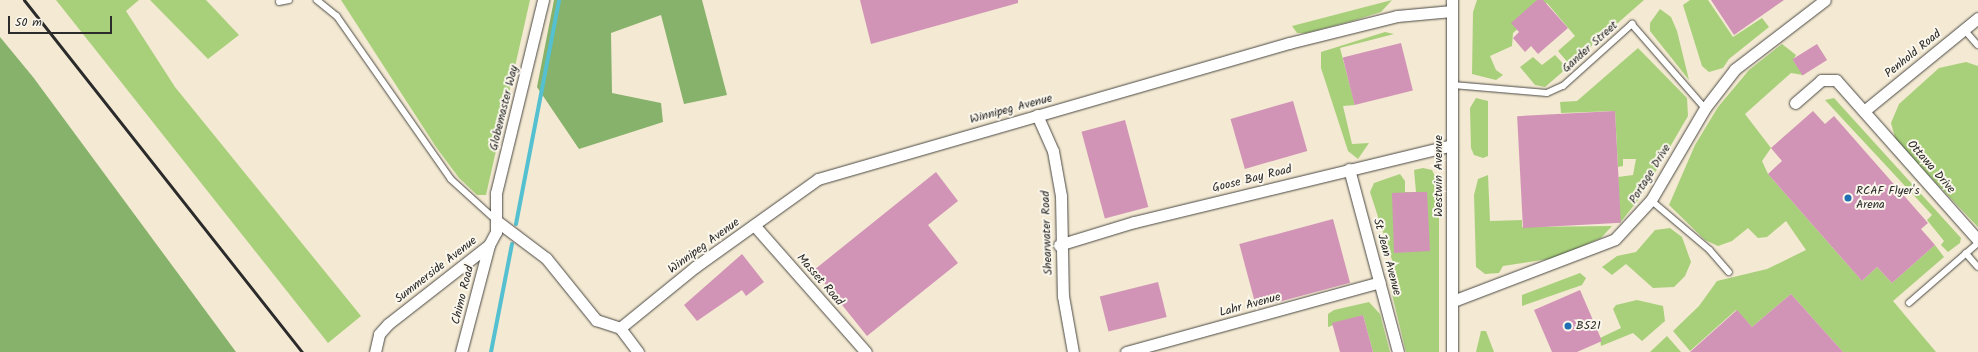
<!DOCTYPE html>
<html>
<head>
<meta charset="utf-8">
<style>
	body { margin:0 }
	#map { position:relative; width:1978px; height:352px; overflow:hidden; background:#f4e9d2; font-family:Kalam,sans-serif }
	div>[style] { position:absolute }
	.green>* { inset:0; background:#a8d07b }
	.forest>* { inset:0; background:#86b26b }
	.stream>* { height:4px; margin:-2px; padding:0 2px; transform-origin:2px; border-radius:2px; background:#55c0d0 }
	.building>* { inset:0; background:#d194b6; transform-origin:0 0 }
	.roads { filter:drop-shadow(0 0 1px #494844) drop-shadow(0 0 1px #494844) }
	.lane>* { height:5.5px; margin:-2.75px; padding:0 2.75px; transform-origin:2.75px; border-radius:2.75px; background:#fff }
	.street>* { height:11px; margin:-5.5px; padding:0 5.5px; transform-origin:5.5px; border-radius:5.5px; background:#fff }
	.rail>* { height:3px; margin:-1.5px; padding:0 1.5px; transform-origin:1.5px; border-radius:1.5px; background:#2b2b2b }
	.dots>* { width:11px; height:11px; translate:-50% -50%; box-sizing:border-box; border:2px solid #fbf7ec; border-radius:50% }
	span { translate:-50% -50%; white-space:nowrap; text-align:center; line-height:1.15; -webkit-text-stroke:4px #fbf7ec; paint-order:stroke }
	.street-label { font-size:12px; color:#2b2b2b }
	.poi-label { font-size:12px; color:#2b2b2b }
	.left { translate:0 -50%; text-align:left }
	.scale { position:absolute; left:8px; top:16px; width:104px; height:18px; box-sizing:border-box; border:2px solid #2b2b2b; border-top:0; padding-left:5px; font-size:12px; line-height:14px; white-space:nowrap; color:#2b2b2b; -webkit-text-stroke:3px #fbf7ec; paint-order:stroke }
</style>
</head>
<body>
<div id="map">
	<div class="green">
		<i style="clip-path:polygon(56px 0,139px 0,126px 11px,175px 87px,361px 316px,328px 343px)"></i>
		<i style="clip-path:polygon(150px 0,206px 0,239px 35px,208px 59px)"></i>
		<i style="clip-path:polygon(341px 0,530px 0,486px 195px,477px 195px,459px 178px,436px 147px)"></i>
		<i style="clip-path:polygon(1392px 0,1381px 12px,1352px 21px,1306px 33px,1297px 33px,1292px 26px)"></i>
		<i style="clip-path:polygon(1477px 0,1644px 0,1570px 65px,1558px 51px,1575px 36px,1547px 3px,1513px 33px,1512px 46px,1490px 56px,1496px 70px,1503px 75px,1496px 80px,1472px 74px,1473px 12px)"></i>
		<i style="clip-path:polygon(1690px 0,1708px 0,1733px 37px,1762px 18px,1769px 27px,1729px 59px,1723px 68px,1709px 72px,1702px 66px,1683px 5px)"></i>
		<i style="clip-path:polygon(1660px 9px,1671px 17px,1677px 31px,1689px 80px,1650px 31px,1650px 23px)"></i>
		<i style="clip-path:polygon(1385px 32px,1394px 34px,1340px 48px,1355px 105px,1343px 106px,1352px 144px,1369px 143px,1358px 159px,1348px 151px,1321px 68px,1321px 52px)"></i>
		<i style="clip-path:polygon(1782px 44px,1796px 55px,1793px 60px,1803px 75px,1791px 73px,1745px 114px,1771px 148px,1762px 161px,1768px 174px,1862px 281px,1877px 267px,1892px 283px,1935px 245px,1944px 257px,1893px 301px,1936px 352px,1843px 352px,1791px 294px,1752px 327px,1736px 310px,1690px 351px,1673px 331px,1699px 306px,1717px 281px,1767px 269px,1806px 250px,1786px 221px,1767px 237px,1758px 238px,1748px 228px,1732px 241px,1718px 246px,1705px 240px,1669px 205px,1695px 145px,1718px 107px,1749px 70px)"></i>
		<i style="clip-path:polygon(1638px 48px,1687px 98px,1688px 116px,1642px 195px,1620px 223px,1618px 177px,1633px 175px,1636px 159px,1623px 159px,1623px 166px,1618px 167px,1615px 111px,1561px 113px,1560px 102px,1577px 101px)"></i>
		<i style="clip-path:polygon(1555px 55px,1567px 68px,1545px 87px,1535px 85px,1520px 67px,1533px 57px,1542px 65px)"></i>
		<i style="clip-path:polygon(1966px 62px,1978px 66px,1978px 227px,1896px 141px,1891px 123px,1899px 104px,1939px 68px)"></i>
		<i style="clip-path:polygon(1476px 98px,1488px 101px,1488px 156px,1483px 158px,1474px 155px,1471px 148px,1470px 108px)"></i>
		<i style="clip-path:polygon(1834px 98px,1961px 238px,1960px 243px,1948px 252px,1941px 245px,1944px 241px,1927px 220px,1932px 215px,1825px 100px)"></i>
		<i style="clip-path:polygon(1423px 168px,1432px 170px,1439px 184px,1439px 352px,1406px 352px,1389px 282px,1389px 271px,1394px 266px,1370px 192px,1374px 183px,1400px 174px,1405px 181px,1405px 192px,1416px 192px,1414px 170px)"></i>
		<i style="clip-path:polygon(1488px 175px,1490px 221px,1522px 220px,1522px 227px,1612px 226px,1601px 238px,1555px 258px,1503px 266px,1499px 273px,1485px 274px,1476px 267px,1474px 195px,1478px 179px)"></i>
		<i style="clip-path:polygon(1670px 228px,1682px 237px,1691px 262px,1685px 276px,1674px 287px,1653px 288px,1626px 264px,1612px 275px,1602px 267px,1617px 256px,1636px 252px,1655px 230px)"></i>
		<i style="clip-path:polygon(1580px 273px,1586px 278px,1582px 285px,1522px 306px,1522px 295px)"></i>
		<i style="clip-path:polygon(1637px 300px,1663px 306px,1665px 321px,1642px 341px,1633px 333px,1601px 346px,1600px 338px,1621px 328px,1613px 309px,1616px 305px)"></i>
		<i style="clip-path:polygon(1369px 302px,1380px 314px,1390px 352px,1373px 352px,1363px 315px,1328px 327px,1328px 314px,1334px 310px)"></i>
		<i style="clip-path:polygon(1481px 331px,1486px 331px,1494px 352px,1476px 352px)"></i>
		<i style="clip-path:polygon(1667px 336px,1681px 352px,1650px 352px)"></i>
	</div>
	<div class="forest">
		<i style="clip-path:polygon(554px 0,702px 0,727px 95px,684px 104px,661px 15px,611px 33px,612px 93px,661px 103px,663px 122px,579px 149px,537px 87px)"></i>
		<i style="clip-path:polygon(0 37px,33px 77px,236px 352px,0 352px)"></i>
	</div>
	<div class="stream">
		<i style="left:516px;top:224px;width:228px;rotate:-79.1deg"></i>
		<i style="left:491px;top:352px;width:110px;rotate:-79deg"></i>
	</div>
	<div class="building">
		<i style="clip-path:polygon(860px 0,1018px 0,1018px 3px,871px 44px)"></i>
		<i style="clip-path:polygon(1537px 0,1543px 0,1568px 28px,1538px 54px,1531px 46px,1525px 52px,1513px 38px,1519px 32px,1511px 23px)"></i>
		<i style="clip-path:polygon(1711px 0,1784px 0,1734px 35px)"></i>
		<i style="left:1401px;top:43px;width:49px;height:60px;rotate:76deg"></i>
		<i style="left:1817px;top:44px;width:19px;height:29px;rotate:58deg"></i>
		<i style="left:1293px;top:101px;width:52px;height:65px;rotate:74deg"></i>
		<i style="left:1615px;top:111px;width:112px;height:98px;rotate:87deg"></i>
		<i style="clip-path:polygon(1813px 111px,1825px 124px,1834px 116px,1928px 223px,1921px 229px,1935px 245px,1892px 283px,1877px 267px,1862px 281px,1768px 174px,1782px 161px,1771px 148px)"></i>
		<i style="left:1125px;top:120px;width:90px;height:45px;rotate:75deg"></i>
		<i style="clip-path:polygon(936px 172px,958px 201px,928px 225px,958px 263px,867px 336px,814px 270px)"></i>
		<i style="clip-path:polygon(1416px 192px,1427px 192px,1430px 251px,1394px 253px,1392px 193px)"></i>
		<i style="left:1333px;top:219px;width:66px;height:97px;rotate:75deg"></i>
		<i style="clip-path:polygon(742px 254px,764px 282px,746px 296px,742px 290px,697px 321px,684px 305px)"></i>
		<i style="left:1158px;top:282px;width:36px;height:60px;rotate:76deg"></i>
		<i style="clip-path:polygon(1580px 290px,1602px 341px,1577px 352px,1552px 352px,1534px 310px)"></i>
		<i style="clip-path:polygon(1791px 294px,1843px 352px,1690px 352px,1737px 310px,1752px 327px)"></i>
		<i style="clip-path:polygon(1363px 315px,1373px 352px,1340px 352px,1332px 323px)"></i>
	</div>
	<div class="roads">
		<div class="lane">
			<i style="left:317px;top:0;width:26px;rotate:39deg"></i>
			<i style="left:337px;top:16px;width:199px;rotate:55deg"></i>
			<i style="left:451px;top:179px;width:61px;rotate:42.3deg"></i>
			<i style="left:279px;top:2px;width:10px;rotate:-11deg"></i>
			<i style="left:1964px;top:29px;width:21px;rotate:49deg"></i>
			<i style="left:1453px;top:85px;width:94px;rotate:4.9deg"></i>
			<i style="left:1547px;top:93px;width:17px;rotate:-24deg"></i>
			<i style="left:1563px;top:86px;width:93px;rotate:-41.9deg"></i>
			<i style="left:1632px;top:24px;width:111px;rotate:49deg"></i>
			<i style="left:1651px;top:200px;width:77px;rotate:40.3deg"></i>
			<i style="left:1710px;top:250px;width:29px;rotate:49deg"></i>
			<i style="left:1966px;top:253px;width:18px;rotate:49deg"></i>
			<i style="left:1909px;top:303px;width:91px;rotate:-41deg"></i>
		</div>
		<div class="street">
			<i style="left:1795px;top:103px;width:35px;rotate:-41deg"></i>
			<i style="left:1821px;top:80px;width:15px"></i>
			<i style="left:1836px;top:80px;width:214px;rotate:48.4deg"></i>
			<i style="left:1864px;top:111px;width:147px;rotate:-39.2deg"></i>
			<i style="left:1037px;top:115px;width:39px;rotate:66deg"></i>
			<i style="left:1053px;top:151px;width:46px;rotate:79.9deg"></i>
			<i style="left:1061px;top:196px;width:100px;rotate:88.9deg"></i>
			<i style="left:1063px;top:296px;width:57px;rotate:79.9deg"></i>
			<i style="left:1349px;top:169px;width:189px;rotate:75deg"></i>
			<i style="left:498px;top:222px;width:60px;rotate:36.9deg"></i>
			<i style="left:546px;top:258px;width:80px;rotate:51.1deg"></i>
			<i style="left:596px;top:320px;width:25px;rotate:18deg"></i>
			<i style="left:754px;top:225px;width:169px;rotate:48.6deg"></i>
			<i style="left:1059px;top:245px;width:78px;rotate:-17deg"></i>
			<i style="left:1134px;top:222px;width:327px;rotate:-13.6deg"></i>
			<i style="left:1453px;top:301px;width:173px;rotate:-20.9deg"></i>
			<i style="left:1615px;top:239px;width:53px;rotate:-47.3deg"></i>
			<i style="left:1651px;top:200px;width:107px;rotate:-59.6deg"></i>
			<i style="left:1705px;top:108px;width:49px;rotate:-52.4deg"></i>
			<i style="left:1735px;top:69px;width:113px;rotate:-37.5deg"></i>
			<i style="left:620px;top:328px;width:97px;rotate:-39.1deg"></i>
			<i style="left:695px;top:267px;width:151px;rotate:-35.6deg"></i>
			<i style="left:818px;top:179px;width:490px;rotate:-16.1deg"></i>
			<i style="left:1289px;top:43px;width:111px;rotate:-14deg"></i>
			<i style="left:1397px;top:16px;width:55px;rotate:-5.2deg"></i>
			<i style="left:620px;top:328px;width:30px;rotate:53deg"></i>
			<i style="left:375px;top:352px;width:18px;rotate:-77deg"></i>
			<i style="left:379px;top:334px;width:13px;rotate:-48deg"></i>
			<i style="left:388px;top:324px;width:128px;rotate:-38deg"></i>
			<i style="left:489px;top:245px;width:15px;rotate:-62deg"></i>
			<i style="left:496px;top:232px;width:39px;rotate:-90deg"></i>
			<i style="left:496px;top:193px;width:199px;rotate:-76.3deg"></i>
			<i style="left:461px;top:352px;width:111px;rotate:-75.3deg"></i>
			<i style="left:1126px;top:352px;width:263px;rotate:-15.4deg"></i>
			<i style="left:1452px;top:352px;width:352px;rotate:-90deg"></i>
		</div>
	</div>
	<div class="rail">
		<i style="left:24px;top:0;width:449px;rotate:51.7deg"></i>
	</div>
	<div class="dots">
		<i style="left:1848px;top:198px;background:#1f6fb2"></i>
		<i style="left:1568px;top:326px;background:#1f6fb2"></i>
	</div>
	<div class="street-label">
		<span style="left:1590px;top:47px;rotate:-42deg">Gander Street</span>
		<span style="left:1913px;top:54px;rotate:-39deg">Penhold Road</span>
		<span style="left:504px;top:108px;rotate:-76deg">Globemaster Way</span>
		<span style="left:1011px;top:109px;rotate:-15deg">Winnipeg Avenue</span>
		<span style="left:1931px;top:167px;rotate:49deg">Ottawa Drive</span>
		<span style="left:1650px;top:174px;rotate:-58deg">Portage Drive</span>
		<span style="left:1439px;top:176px;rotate:-90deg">Westwin Avenue</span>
		<span style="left:1252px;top:179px;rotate:-14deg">Goose Bay Road</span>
		<span style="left:1047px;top:233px;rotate:-92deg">Shearwater Road</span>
		<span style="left:704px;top:246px;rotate:-36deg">Winnipeg Avenue</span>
		<span style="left:1387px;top:257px;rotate:75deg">St Jean Avenue</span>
		<span style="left:436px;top:270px;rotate:-38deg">Summerside Avenue</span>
		<span style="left:820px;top:280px;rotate:49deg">Masset Road</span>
		<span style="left:463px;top:295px;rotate:-76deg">Chimo Road</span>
		<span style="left:1250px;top:305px;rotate:-15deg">Lahr Avenue</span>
	</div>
	<div class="poi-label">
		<span class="left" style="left:1856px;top:198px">RCAF Flyer's<br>Arena</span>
		<span class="left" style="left:1576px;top:326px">B521</span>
	</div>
	<div class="scale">50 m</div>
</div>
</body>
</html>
